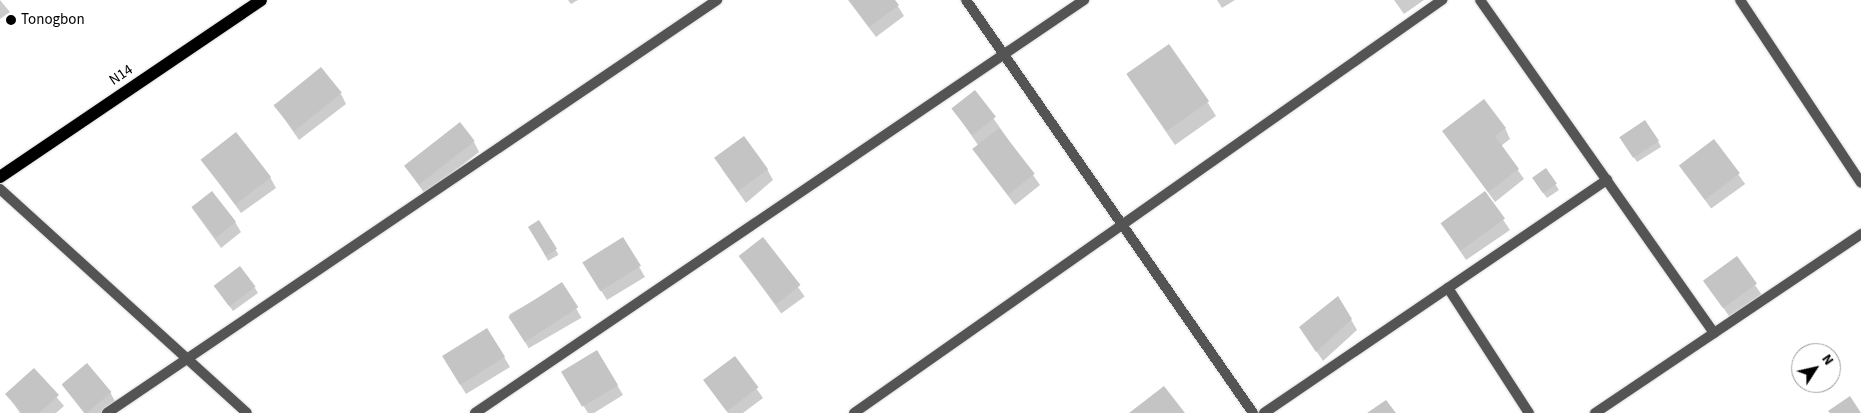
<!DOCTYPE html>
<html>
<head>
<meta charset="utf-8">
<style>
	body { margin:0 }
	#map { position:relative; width:1861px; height:413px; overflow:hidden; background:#fff; font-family:"Source Sans 3",sans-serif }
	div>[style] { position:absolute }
	.shadow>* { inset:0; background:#0003; transform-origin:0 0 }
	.building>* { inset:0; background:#c4c4c4; transform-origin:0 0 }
	.roads { filter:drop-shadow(0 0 1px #dbdbdb) drop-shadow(0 0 1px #dbdbdb) }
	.street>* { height:10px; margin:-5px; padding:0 5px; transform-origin:5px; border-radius:5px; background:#545454 }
	.primary>* { height:12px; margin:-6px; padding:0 6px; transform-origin:6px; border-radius:6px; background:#000 }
	.dots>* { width:14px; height:14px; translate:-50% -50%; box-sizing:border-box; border:2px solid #fff; border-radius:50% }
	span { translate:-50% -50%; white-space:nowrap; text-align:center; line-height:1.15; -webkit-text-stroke:5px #fff; paint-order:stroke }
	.poi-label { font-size:15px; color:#000 }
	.left { translate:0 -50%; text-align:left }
	.street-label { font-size:15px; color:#000 }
	.north { position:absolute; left:1791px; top:343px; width:50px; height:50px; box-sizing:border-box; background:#fff; border:1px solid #999; border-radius:50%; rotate:55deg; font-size:14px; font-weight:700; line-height:20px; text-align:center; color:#000 }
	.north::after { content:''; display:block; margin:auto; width:18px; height:22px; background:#000; clip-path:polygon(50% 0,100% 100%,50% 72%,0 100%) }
</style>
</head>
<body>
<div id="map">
	<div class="shadow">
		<i style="clip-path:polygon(0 0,10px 12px,0 19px)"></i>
		<i style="clip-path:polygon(568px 0,578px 0,571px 4px)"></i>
		<i style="clip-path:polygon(848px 0,894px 0,904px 16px,876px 37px)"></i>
		<i style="clip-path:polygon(1217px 0,1235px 0,1222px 8px)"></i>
		<i style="clip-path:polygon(1394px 0,1424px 0,1404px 14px)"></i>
		<i style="clip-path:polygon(1127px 75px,1208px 103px,1216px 116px,1175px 145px)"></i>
		<i style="clip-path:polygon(975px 92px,1040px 185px,1015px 205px,980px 159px,974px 149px,978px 145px,953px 109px)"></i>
		<i style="clip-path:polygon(341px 94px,346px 104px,299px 140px,274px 104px)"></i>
		<i style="clip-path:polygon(1505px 128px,1510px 139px,1501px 146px,1524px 179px,1495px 202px,1444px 131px)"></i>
		<i style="clip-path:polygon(1621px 137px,1658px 141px,1661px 147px,1637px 162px)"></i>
		<i style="left:1714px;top:141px;width:53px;height:42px;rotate:54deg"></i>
		<i style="clip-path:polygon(474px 142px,479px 152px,425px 194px,405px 166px)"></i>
		<i style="clip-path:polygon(202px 160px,270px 177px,276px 188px,241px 213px)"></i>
		<i style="clip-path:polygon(722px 169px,767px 169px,773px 180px,746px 203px)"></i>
		<i style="clip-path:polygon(1546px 169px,1559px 190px,1547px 198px,1536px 183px)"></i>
		<i style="clip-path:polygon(1485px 193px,1510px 230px,1466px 260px,1448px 233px)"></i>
		<i style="clip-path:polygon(192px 208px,235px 222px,241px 232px,221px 248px)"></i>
		<i style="left:539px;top:221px;width:39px;height:12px;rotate:60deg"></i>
		<i style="clip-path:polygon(623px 239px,645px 277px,607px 300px,590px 273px)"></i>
		<i style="left:763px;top:239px;width:71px;height:29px;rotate:54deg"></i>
		<i style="left:1736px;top:258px;width:45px;height:39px;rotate:55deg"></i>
		<i style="left:562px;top:284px;width:39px;height:61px;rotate:60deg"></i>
		<i style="clip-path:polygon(255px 288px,258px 293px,233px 311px,219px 292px)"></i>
		<i style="clip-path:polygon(1338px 297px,1357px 330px,1323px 361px,1300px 327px)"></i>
		<i style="clip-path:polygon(504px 357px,510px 367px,466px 394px,449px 366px)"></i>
		<i style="clip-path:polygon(735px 358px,763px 398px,743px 413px,728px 413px,705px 381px)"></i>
		<i style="clip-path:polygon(34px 370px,64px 406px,56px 413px,20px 413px,7px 394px)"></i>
		<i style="clip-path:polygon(569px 383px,617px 385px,623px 395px,594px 413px,588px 413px)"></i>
		<i style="clip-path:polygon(62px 385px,110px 392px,116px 403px,104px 413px,84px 413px)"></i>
	</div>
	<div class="building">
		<i style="clip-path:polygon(849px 0,895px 0,899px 5px,869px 27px)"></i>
		<i style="left:1169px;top:44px;width:70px;height:52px;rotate:55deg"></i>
		<i style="left:321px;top:67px;width:33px;height:61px;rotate:51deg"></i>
		<i style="left:975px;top:90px;width:34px;height:30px;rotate:52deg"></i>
		<i style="clip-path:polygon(1484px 99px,1506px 128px,1495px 136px,1519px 169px,1488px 192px,1442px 131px)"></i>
		<i style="left:1645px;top:120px;width:25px;height:31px;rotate:56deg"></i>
		<i style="left:460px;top:122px;width:24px;height:71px;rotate:52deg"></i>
		<i style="left:999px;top:128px;width:58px;height:34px;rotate:52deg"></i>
		<i style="left:236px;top:132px;width:57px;height:45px;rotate:52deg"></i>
		<i style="left:744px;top:136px;width:41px;height:37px;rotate:54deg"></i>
		<i style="left:1714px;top:139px;width:43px;height:44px;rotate:53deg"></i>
		<i style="left:1546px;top:168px;width:19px;height:17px;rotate:55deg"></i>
		<i style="left:212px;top:191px;width:39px;height:26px;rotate:52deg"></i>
		<i style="left:1485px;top:191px;width:34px;height:55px;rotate:54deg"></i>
		<i style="left:539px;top:220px;width:34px;height:13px;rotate:58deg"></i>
		<i style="left:623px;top:237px;width:34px;height:48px;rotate:58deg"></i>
		<i style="left:763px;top:237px;width:61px;height:31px;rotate:52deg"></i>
		<i style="left:1737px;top:256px;width:34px;height:42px;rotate:54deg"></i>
		<i style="left:240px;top:266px;width:26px;height:33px;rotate:53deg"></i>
		<i style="left:562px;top:282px;width:30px;height:64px;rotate:57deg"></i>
		<i style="clip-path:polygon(1338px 296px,1352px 319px,1316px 352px,1299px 327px)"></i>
		<i style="left:487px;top:328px;width:34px;height:53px;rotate:58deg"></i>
		<i style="left:597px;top:350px;width:41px;height:42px;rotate:59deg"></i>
		<i style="left:735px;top:356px;width:39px;height:40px;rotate:53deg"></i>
		<i style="left:87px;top:363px;width:38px;height:33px;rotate:50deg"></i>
		<i style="clip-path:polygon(34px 368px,59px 395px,39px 413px,22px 413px,5px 394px)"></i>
		<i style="clip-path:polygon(1164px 386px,1185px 413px,1129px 413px)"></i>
		<i style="clip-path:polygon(1850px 396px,1861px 413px,1830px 413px,1828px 411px)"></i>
		<i style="clip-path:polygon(1386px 400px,1396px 413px,1367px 413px)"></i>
	</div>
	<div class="roads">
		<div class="street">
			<i style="left:966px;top:0;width:503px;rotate:55.2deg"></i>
			<i style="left:1480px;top:0;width:407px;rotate:54.9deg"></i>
			<i style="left:1740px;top:0;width:219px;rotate:56.5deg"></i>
			<i style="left:0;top:189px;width:333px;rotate:42.2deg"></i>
			<i style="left:1448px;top:288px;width:149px;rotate:57.1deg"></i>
			<i style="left:107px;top:413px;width:737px;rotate:-34.1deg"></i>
			<i style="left:475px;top:413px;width:736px;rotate:-34.14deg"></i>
			<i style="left:854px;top:413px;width:719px;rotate:-35.08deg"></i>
			<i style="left:1264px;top:413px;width:415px;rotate:-34.2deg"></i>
			<i style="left:1595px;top:413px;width:321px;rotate:-33.9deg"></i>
		</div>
		<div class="primary">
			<i style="left:0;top:177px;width:315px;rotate:-34.1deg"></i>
		</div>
	</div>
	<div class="dots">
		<i style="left:11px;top:20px;background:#000"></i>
	</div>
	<div class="poi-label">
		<span class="left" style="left:21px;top:20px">Tonogbon</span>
	</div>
	<div class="street-label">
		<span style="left:121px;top:75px;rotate:-34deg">N14</span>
	</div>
	<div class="north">N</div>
</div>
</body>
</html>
